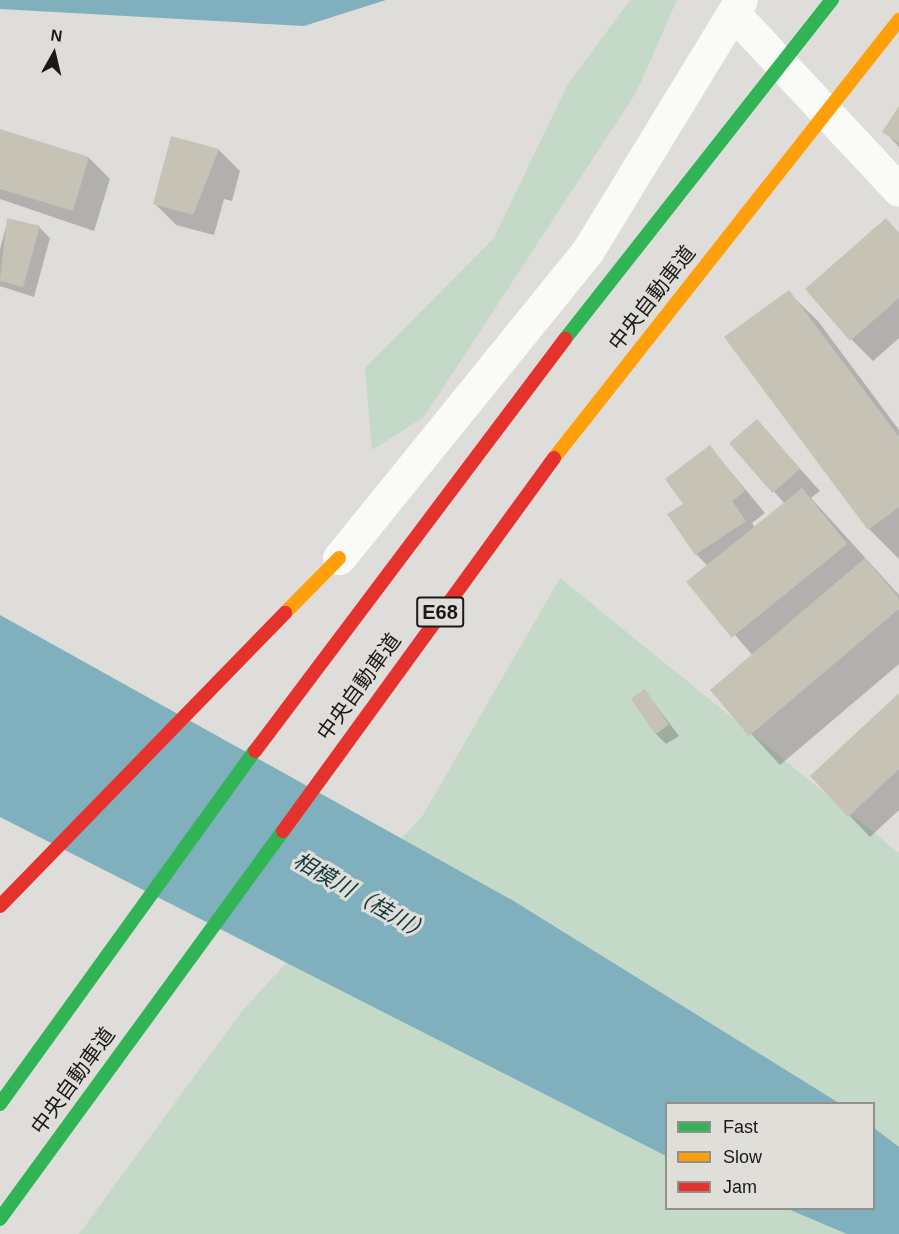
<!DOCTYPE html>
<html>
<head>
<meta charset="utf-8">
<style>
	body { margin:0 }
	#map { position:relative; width:899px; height:1234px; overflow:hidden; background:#deddda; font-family:Helvetica,"Noto Sans JP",sans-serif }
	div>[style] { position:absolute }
	.green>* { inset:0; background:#c5d9c8 }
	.water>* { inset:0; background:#80b0be }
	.shadow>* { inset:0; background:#0003 }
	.building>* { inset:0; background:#c6c2b6; transform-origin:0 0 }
	.street>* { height:33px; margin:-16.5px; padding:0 16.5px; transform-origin:16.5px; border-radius:16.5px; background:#fafaf9 }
	.fast>* { height:14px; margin:-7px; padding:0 7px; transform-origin:7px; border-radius:7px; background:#30b455 }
	.slow>* { height:14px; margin:-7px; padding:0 7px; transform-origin:7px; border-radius:7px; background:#ff9f0a }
	.jam>* { height:14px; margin:-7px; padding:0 7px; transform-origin:7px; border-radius:7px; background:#e5322d }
	span { translate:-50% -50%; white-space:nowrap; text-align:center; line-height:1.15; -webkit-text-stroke:6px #e0ded8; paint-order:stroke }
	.shield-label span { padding:2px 4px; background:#e0ded8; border:2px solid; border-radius:4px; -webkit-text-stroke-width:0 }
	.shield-label { font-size:20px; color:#1b1a18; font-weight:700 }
	.street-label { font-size:21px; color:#1b1a18 }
	.water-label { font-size:22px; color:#153741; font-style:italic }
	.legend { position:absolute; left:665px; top:1102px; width:210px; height:108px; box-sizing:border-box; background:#e0ded8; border:2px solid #91908b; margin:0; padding:8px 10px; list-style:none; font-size:18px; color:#1b1a18 }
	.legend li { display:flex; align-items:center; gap:12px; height:30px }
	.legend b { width:30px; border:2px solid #91908b }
	.north { position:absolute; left:24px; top:24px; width:60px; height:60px; -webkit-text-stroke:4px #e0ded8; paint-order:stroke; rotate:8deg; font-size:16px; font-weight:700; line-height:24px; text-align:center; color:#1b1a18 }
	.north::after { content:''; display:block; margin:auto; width:21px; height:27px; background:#1b1a18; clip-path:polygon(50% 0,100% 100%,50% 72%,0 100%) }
</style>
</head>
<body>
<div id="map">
	<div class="green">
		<i style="clip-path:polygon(630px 0,677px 0,637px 91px,424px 417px,372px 450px,365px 368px,494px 238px,568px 84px)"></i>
		<i style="clip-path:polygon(evenodd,560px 578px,899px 853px,899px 1234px,79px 1234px,242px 1011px,423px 815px,560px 578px,666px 1104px,874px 1104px,874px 1208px,666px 1208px,666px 1104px)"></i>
	</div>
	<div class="water">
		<i style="clip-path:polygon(0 0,386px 0,304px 26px,0 9px)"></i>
		<i style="clip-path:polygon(0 615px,512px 900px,839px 1103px,666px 1104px,666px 1156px,0 817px)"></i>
		<i style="clip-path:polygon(874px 1128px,899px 1147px,899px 1234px,847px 1234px,788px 1209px,874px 1208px)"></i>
	</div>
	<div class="shadow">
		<i style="clip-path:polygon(899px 109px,899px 147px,884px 131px)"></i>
		<i style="clip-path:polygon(0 131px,89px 158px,110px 179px,94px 231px,0 199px)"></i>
		<i style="clip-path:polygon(172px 138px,219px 150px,240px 171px,232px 201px,224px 199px,214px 235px,176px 225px,155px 204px)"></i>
		<i style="clip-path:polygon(8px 219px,39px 227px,50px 238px,34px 297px,0 286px,0 249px)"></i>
		<i style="clip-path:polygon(886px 220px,899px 233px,899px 338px,873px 361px,852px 340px)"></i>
		<i style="clip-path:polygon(788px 292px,818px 321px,899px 430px,899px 559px,869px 529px,726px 337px)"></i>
		<i style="clip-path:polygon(757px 421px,820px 491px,811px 498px,899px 595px,899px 664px,780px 765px,712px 691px,753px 656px,689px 581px,708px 566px,696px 554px,685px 504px,710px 447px,765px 513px,752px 523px,755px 528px,785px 504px,731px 443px)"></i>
		<i style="clip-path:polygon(645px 691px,679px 736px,666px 744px,656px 734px)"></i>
		<i style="clip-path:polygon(899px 695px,899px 810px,870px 837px,849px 815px)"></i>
	</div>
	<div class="building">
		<i style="clip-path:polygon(899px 106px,899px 143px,882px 132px)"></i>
		<i style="clip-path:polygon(0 129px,89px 157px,73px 211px,0 189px)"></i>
		<i style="clip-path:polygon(171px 136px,219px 149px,193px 215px,153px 204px)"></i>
		<i style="clip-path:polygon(7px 218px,40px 226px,23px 287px,0 281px)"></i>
		<i style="clip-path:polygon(886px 218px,899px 233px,899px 298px,850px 341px,805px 289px)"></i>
		<i style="clip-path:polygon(789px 290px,899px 437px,899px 507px,868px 530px,724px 337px)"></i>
		<i style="left:757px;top:419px;width:66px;height:37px;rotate:49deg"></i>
		<i style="clip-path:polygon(710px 445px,745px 491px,732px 501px,746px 521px,695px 555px,667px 514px,683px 504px,665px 479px)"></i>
		<i style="left:802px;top:488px;width:72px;height:149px;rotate:51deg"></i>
		<i style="clip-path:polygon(865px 558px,899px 598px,899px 609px,749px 736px,710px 690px)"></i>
		<i style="left:645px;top:689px;width:43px;height:17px;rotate:56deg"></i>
		<i style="clip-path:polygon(899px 693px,899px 769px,848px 817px,810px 776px)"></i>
	</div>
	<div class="street">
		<i style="left:736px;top:16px;width:238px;rotate:46.9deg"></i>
		<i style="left:339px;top:558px;width:394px;rotate:-51deg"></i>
		<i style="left:587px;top:252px;width:295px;rotate:-58.6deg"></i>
	</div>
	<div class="fast">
		<i style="left:565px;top:339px;width:432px;rotate:-51.8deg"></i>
		<i style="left:0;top:1104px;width:435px;rotate:-54.2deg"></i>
		<i style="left:0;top:1219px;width:480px;rotate:-53.9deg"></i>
	</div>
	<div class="slow">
		<i style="left:554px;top:458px;width:558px;rotate:-51.77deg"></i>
		<i style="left:285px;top:613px;width:77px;rotate:-45.5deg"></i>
	</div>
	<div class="jam">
		<i style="left:255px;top:751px;width:516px;rotate:-53.04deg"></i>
		<i style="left:283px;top:831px;width:461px;rotate:-54deg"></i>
		<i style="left:0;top:906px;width:409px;rotate:-45.8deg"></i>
	</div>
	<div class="shield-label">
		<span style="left:440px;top:612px">E68</span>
	</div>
	<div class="street-label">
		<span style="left:652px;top:298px;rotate:-52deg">中央自動車道</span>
		<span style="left:359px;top:687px;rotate:-54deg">中央自動車道</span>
		<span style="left:73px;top:1081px;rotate:-54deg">中央自動車道</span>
	</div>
	<div class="water-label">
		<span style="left:362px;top:897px;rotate:30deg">相模川（桂川）</span>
	</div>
	<ul class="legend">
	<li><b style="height:8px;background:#30b455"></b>Fast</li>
	<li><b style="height:8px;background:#ff9f0a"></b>Slow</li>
	<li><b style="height:8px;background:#e5322d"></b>Jam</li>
	</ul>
	<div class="north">N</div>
</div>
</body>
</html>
